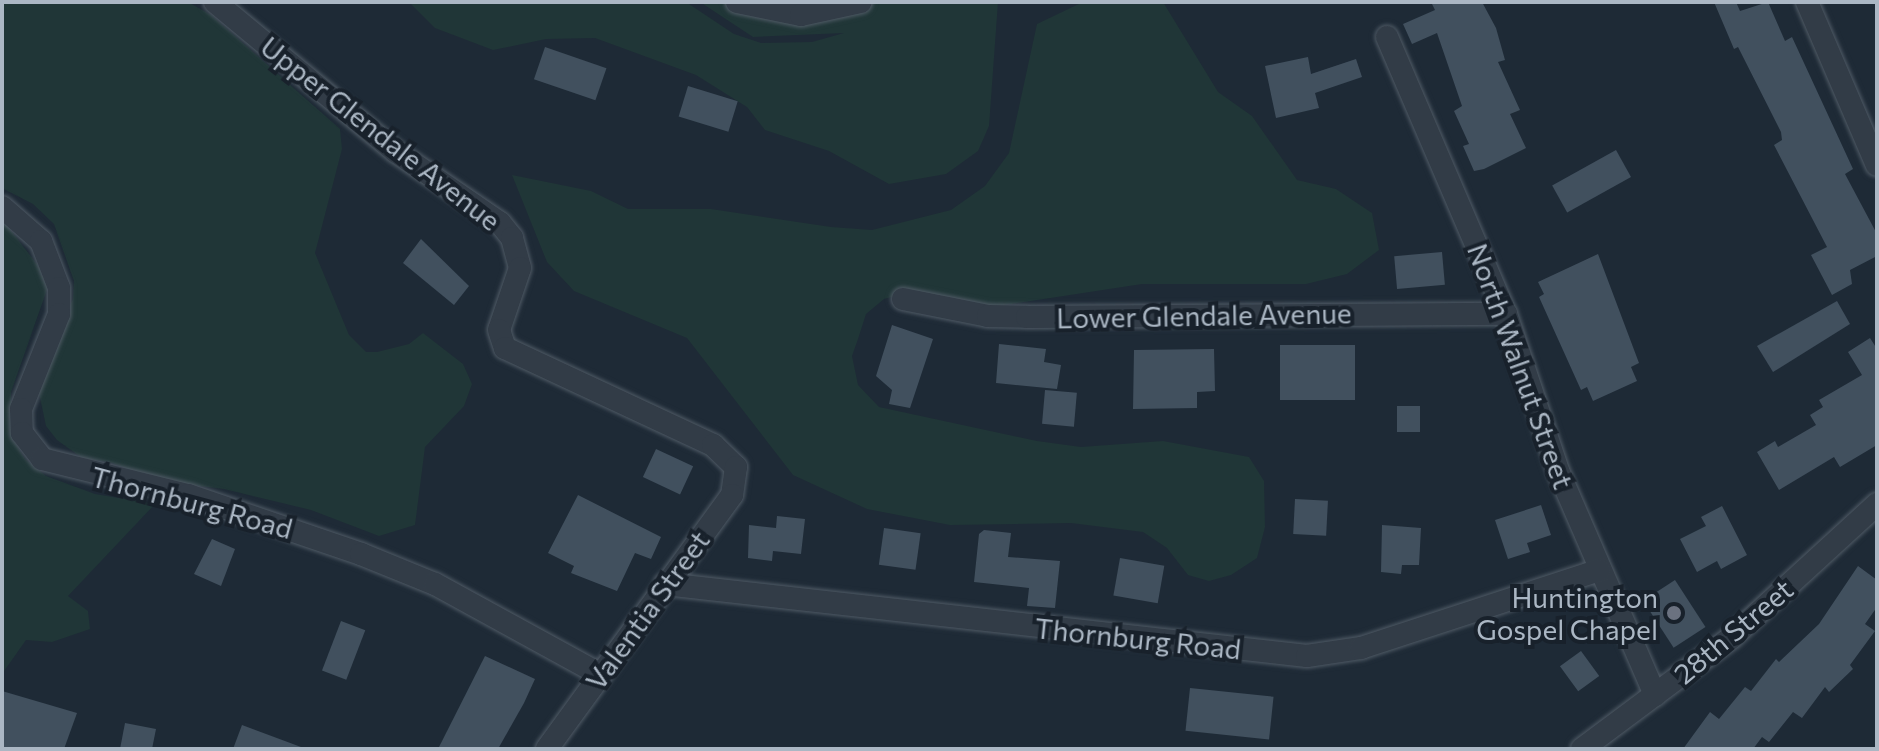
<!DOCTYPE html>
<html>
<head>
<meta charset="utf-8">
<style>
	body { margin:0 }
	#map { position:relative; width:1879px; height:751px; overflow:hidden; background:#1e2a36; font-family:Commissioner,sans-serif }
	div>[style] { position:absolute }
	.green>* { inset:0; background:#203637 }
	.building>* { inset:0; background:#41505e; transform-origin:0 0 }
	.roads { filter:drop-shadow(0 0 2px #4f5a65) drop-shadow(0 0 2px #4f5a65) }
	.street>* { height:22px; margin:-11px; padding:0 11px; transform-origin:11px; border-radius:11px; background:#323c47 }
	.dots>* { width:22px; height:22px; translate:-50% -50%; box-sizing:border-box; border:4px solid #18212b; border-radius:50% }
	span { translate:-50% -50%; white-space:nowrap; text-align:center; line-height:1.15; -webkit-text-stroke:8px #18212b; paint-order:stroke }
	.street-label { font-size:28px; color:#abb7c4 }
	.poi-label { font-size:28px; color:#abb7c4 }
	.right { translate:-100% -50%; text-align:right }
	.frame { position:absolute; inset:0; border:4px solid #abb7c4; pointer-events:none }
</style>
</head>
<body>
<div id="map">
	<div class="green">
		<i style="clip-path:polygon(2px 2px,188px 2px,211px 15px,340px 129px,342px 149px,315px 253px,349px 335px,366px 352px,377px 352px,409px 344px,423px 333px,463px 364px,472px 384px,464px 406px,425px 447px,415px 525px,379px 536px,311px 510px,224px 489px,158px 481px,110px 462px,82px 458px,57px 440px,46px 426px,38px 388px,41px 369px,73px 299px,74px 281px,54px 224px,33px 204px,2px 188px)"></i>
		<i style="clip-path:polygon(409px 2px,686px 2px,734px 34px,761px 43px,812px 42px,844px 33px,753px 37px,700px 2px,998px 2px,989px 126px,978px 151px,946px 174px,889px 184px,829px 151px,765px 130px,747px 107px,696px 75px,595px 38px,546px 39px,493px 50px,435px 28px)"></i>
		<i style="clip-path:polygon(1083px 2px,1163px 2px,1218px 92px,1252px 116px,1297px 180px,1336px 189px,1372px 213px,1379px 250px,1347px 274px,1306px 284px,1142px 284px,985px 308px,907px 293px,884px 299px,866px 314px,858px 339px,852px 356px,858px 385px,879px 407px,1037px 441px,1081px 447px,1163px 441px,1249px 457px,1264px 481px,1265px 527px,1257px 558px,1231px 575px,1209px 581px,1188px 575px,1167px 548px,1143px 532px,1071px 523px,950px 525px,867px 509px,793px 475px,687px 338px,574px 291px,547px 262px,512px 175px,591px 191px,628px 209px,711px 209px,831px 227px,872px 230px,951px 210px,985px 186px,1009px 153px,1037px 24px)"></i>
		<i style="clip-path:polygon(2px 219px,50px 281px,11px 392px,11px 436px,25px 459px,46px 476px,95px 494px,155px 504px,68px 596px,88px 611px,90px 629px,52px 642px,26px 640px,2px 674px)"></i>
	</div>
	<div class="building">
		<i style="clip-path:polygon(1431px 2px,1482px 2px,1496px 28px,1505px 60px,1498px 62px,1520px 110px,1510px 114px,1526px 148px,1484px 169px,1474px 171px,1463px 146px,1469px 144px,1454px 111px,1462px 106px,1437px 33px,1412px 44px,1403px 24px,1435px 10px)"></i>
		<i style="clip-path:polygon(1714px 2px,1736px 2px,1740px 11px,1768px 2px,1785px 41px,1792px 37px,1853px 169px,1845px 174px,1877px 234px,1877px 256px,1850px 270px,1852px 284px,1832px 295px,1811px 255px,1827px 247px,1774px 145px,1782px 140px,1781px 132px,1738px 47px,1734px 49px)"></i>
		<i style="left:545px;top:47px;width:65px;height:34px;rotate:19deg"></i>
		<i style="clip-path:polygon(1308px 57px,1311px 74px,1356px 59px,1362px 77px,1315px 93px,1319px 108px,1276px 118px,1265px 66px)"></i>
		<i style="left:688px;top:86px;width:52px;height:32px;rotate:17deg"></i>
		<i style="left:1616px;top:150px;width:31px;height:73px;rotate:61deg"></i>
		<i style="clip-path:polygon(421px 239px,469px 286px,454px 305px,403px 263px)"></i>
		<i style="left:1442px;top:252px;width:33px;height:48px;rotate:85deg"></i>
		<i style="clip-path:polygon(1598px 254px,1639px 363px,1631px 367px,1637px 381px,1593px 401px,1587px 387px,1581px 390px,1539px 297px,1544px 294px,1538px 282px)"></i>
		<i style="clip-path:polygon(1837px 301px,1850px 324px,1773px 372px,1757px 346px)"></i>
		<i style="clip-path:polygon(892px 325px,933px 339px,910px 408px,889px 404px,892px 390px,876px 376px)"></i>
		<i style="clip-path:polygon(1870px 338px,1877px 349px,1877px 445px,1840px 467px,1834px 457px,1779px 490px,1757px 452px,1775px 441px,1778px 447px,1816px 425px,1810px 415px,1823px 407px,1819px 400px,1862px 375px,1848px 352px)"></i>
		<i style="clip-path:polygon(999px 344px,1046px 349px,1044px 362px,1061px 365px,1057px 389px,996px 383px)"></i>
		<i style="left:1355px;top:345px;width:55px;height:75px;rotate:90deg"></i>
		<i style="clip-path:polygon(1214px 349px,1215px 391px,1197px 392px,1197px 408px,1133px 409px,1134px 350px)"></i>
		<i style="left:1045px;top:390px;width:32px;height:34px;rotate:5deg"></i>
		<i style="left:1420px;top:406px;width:26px;height:23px;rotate:90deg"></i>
		<i style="left:656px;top:449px;width:41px;height:31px;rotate:25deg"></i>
		<i style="clip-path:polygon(578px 495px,661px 537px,651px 559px,635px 553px,617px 591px,571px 573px,574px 566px,548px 553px)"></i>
		<i style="left:1295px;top:499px;width:33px;height:35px;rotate:3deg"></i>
		<i style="clip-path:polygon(1541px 505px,1551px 535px,1527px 543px,1530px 552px,1508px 559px,1495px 520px)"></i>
		<i style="clip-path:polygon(1722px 506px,1747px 555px,1721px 569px,1717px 561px,1697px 572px,1680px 539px,1706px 526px,1701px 517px)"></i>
		<i style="clip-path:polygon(777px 516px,805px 519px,801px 554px,773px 551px,772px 561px,748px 558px,749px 525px,776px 528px)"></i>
		<i style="clip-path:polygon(1382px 525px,1421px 528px,1419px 565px,1402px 565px,1401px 574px,1381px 572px)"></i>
		<i style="left:884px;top:528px;width:37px;height:37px;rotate:8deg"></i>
		<i style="clip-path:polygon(984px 530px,1011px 533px,1008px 557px,1060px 561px,1055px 608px,1027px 606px,1029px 588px,974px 582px,979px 534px)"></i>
		<i style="clip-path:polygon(212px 539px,235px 549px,221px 586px,194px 574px)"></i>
		<i style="left:1120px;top:558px;width:45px;height:38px;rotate:10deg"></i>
		<i style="clip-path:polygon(1858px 566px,1877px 580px,1877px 607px,1865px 624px,1875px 631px,1850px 665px,1853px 669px,1829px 692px,1825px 687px,1802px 718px,1793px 712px,1769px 742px,1762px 737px,1753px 749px,1683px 749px,1710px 712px,1719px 719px,1745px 687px,1751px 691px,1776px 659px,1779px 662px,1819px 624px)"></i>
		<i style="left:1675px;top:580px;width:56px;height:38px;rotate:57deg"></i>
		<i style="left:341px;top:621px;width:26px;height:53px;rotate:21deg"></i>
		<i style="left:1581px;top:651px;width:31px;height:26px;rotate:54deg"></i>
		<i style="clip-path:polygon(485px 656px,535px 679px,524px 703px,498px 749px,438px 749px)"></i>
		<i style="left:1190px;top:688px;width:84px;height:43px;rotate:6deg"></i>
		<i style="clip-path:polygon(2px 691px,77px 713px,64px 749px,2px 749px)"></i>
		<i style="clip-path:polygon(125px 723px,156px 729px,152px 749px,120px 749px)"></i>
		<i style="clip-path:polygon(242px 725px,301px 747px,301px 749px,233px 749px)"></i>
	</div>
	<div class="roads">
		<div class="street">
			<i style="left:215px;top:2px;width:234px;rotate:39.6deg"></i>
			<i style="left:395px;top:151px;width:127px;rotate:34.4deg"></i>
			<i style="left:500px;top:223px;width:19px;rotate:51deg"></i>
			<i style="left:512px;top:238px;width:31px;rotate:75deg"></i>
			<i style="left:520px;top:268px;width:65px;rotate:108.7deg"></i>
			<i style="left:499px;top:330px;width:19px;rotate:72deg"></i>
			<i style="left:505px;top:348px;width:230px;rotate:25deg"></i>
			<i style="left:713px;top:445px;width:32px;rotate:44deg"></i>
			<i style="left:736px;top:467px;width:28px;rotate:98deg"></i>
			<i style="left:732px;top:495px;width:314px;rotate:126.1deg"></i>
			<i style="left:737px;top:2px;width:65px;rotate:11.5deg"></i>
			<i style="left:801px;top:15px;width:61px;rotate:-12.2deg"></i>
			<i style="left:1807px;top:2px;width:177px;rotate:66.8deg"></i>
			<i style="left:1387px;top:37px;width:301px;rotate:66.8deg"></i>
			<i style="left:1506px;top:314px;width:168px;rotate:71.6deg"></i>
			<i style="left:1559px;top:473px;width:242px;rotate:66.6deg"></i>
			<i style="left:2px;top:207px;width:52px;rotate:41.1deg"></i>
			<i style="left:41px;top:241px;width:50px;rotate:69deg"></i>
			<i style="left:59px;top:288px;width:26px;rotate:90deg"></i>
			<i style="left:59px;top:314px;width:102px;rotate:111.8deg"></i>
			<i style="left:21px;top:409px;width:24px;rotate:88deg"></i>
			<i style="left:22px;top:433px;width:33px;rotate:52deg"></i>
			<i style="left:42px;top:459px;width:150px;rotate:13.9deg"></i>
			<i style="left:188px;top:495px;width:183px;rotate:18.8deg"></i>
			<i style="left:361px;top:554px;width:80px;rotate:22.1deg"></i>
			<i style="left:435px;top:584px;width:189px;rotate:28.7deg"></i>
			<i style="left:903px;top:299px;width:87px;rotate:11.3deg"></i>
			<i style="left:988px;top:316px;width:39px;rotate:1deg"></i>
			<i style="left:1027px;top:317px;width:479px;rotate:-0.4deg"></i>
			<i style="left:665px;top:584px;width:646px;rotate:6.4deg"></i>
			<i style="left:1307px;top:656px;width:55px;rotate:-8.4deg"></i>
			<i style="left:1361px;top:648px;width:251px;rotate:-18.1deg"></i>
			<i style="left:1582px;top:749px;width:187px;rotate:-36.7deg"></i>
			<i style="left:1732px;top:637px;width:197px;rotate:-42.5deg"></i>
		</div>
	</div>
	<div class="dots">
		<i style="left:1674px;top:613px;background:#6b7280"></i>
	</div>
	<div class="street-label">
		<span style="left:381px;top:133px;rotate:38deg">Upper Glendale Avenue</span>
		<span style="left:1204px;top:315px;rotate:-1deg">Lower Glendale Avenue</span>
		<span style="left:1521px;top:366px;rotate:70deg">North Walnut Street</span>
		<span style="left:192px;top:502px;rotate:15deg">Thornburg Road</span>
		<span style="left:647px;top:610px;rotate:-54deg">Valentia Street</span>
		<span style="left:1733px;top:631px;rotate:-40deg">28th Street</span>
		<span style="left:1138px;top:638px;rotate:6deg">Thornburg Road</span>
	</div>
	<div class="poi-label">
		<span class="right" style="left:1658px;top:613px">Huntington<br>Gospel Chapel</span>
	</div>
	<div class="frame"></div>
</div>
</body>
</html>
